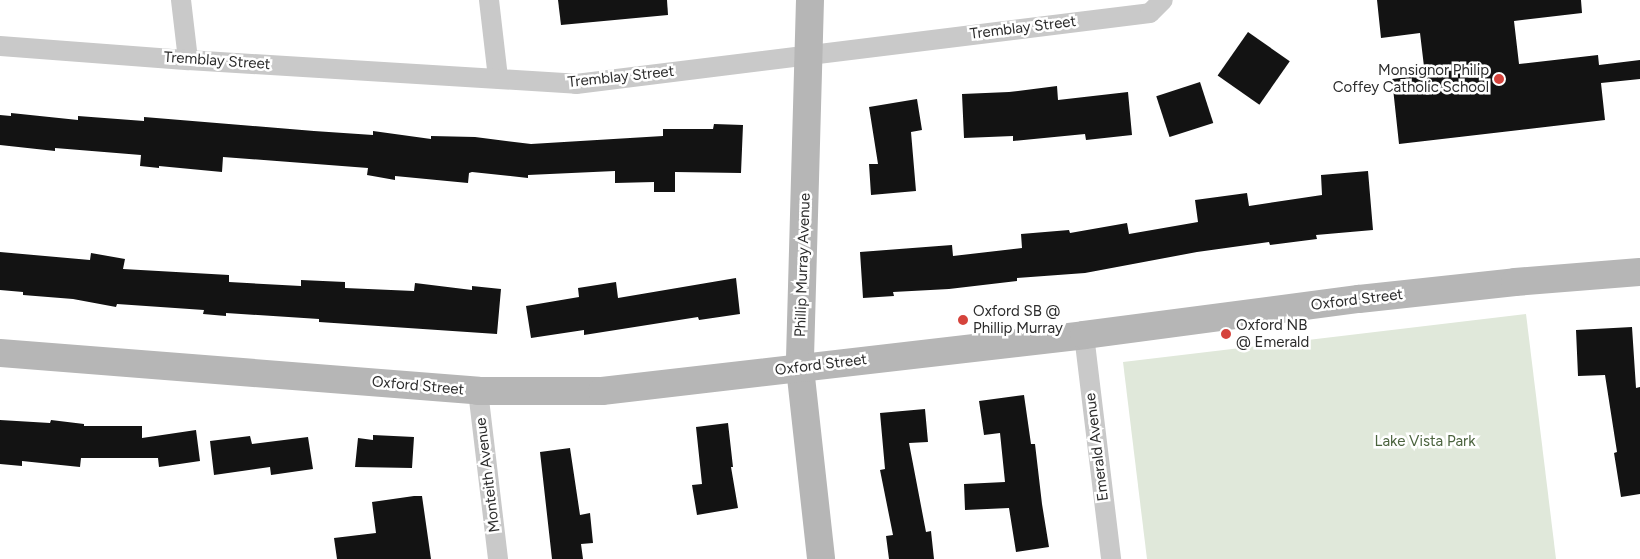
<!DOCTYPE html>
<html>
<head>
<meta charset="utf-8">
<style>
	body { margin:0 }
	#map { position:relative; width:1640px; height:559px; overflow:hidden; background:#fff; font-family:Figtree,sans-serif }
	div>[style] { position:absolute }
	.green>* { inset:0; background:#e0e8da }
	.building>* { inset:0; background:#131313; transform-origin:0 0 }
	.street>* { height:20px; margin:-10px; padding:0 10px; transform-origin:10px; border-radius:10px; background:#c9c9c9 }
	.secondary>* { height:28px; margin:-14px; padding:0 14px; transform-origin:14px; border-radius:14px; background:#b6b6b6 }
	.dots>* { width:14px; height:14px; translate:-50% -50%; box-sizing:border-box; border:2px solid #fff; border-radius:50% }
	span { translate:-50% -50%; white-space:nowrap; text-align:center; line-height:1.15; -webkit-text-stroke:5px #fff; paint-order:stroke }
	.street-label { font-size:15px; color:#2c2c2c }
	.poi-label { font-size:15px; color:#2c2c2c }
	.right { translate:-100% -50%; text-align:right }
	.left { translate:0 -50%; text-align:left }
	.park-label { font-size:15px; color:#4b633e }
</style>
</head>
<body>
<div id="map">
	<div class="green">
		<i style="clip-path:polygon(1526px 314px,1556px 559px,1147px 559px,1123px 362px)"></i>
	</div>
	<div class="building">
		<i style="clip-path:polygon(558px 0,667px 0,668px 15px,561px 25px)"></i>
		<i style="clip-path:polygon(1377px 0,1581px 0,1582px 13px,1514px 21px,1519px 64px,1598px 55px,1599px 65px,1640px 60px,1640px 79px,1601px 83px,1605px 120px,1399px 144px,1392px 79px,1425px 75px,1420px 33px,1381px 38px)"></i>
		<i style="left:1248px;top:32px;width:51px;height:53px;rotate:35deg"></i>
		<i style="left:1200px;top:82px;width:43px;height:46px;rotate:72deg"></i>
		<i style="clip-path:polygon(1057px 86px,1058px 100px,1128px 92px,1132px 135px,1086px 140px,1085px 134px,1013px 141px,1013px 136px,964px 138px,962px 94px,1009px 92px)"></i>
		<i style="clip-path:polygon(917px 99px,922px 130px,911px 132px,916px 191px,871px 195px,869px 164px,878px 164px,869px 107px)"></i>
		<i style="clip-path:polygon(11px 113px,78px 120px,78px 116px,144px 121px,144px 117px,314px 131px,373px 135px,373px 131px,431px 139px,431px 136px,475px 137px,531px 144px,663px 136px,663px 129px,713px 129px,714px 124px,743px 125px,741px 173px,675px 172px,675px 192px,654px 192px,654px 182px,615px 183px,615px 171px,528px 175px,528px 178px,472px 172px,469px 173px,468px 183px,395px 176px,395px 180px,367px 175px,368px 168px,223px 157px,222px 172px,159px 166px,159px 168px,140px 166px,141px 155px,55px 148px,55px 151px,0 145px,0 115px,11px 116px)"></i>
		<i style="clip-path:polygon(1368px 171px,1373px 230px,1316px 235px,1317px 239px,1270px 245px,1269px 242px,1197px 252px,1085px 273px,1017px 278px,1017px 281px,949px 289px,893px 292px,894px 296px,863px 298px,860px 252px,952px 245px,953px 256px,1022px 248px,1021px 234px,1069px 230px,1070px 233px,1127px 223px,1129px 234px,1198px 222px,1195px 200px,1247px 193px,1249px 206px,1322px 195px,1321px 175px)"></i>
		<i style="clip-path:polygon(0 252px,90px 260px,91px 253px,125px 259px,123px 269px,229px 275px,229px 282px,301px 286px,301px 280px,345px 282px,345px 288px,414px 291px,415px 283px,472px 290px,472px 286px,501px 289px,497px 334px,319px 322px,319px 319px,226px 313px,226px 316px,203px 314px,204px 310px,117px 304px,116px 307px,73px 299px,23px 295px,23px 292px,0 290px)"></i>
		<i style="clip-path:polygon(736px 278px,740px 314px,699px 320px,698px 317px,584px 335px,584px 330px,531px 338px,526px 306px,579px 297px,578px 288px,616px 282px,618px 298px)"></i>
		<i style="clip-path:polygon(1632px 327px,1636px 388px,1640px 387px,1640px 494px,1621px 497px,1614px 453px,1617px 452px,1605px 375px,1578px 376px,1576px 330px)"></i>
		<i style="clip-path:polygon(1024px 395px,1031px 444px,1035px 444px,1042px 504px,1049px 547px,1016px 552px,1009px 508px,965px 510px,964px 484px,1005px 482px,1000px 433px,984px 435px,979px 401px)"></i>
		<i style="clip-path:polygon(925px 409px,928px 442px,909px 443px,926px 532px,931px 531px,934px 559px,889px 559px,886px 536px,893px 535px,880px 470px,885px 469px,880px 413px)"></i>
		<i style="clip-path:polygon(0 420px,50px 423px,51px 420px,84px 424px,84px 426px,142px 426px,142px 438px,196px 430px,200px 461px,159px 467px,158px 458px,81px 458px,80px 467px,22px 461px,22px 466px,0 464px)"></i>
		<i style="clip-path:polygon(728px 423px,733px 467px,731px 467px,738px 508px,697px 515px,692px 485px,702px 484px,696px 427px)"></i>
		<i style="clip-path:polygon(373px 435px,414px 437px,412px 468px,355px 467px,358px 438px,373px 440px)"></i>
		<i style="clip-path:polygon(250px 436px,252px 444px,308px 437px,313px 469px,271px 475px,270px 467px,214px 475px,210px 441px)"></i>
		<i style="clip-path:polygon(570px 448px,580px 515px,590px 513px,593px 543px,581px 544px,583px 559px,552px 559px,540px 452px)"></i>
		<i style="clip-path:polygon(414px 496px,422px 496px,431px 559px,337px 559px,334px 538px,376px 533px,372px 502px)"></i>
	</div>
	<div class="street">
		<i style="left:181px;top:0;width:60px;rotate:83.3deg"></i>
		<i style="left:489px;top:0;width:79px;rotate:83.4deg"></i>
		<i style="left:0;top:46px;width:189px;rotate:4.3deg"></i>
		<i style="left:188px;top:60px;width:389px;rotate:3.5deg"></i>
		<i style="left:576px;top:84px;width:578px;rotate:-7.05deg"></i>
		<i style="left:1150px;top:13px;width:18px;rotate:-45deg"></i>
		<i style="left:1084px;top:335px;width:226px;rotate:83.1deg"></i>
		<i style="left:478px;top:391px;width:169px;rotate:83.2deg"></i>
	</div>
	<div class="secondary">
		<i style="left:810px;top:0;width:368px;rotate:91.6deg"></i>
		<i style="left:800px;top:368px;width:192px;rotate:83.7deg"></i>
		<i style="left:0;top:353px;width:480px;rotate:4.5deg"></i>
		<i style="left:478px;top:391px;width:124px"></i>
		<i style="left:602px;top:391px;width:485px;rotate:-6.6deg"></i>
		<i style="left:1084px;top:335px;width:277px;rotate:-7.5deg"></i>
		<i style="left:1359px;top:299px;width:157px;rotate:-6.2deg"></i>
		<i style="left:1515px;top:282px;width:125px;rotate:-4.6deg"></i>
	</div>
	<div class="dots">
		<i style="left:1499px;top:79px;background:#d5433c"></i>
		<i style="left:963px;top:320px;background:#d5433c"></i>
		<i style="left:1226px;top:334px;background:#d5433c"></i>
	</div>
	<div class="street-label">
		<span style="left:1023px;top:28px;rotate:-7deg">Tremblay Street</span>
		<span style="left:217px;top:61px;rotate:4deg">Tremblay Street</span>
		<span style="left:621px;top:77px;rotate:-6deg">Tremblay Street</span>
		<span style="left:803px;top:265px;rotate:-88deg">Phillip Murray Avenue</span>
		<span style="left:1357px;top:300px;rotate:-7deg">Oxford Street</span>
		<span style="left:821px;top:365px;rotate:-7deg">Oxford Street</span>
		<span style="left:418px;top:386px;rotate:5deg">Oxford Street</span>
		<span style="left:1097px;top:447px;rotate:-97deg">Emerald Avenue</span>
		<span style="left:488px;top:475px;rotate:-97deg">Monteith Avenue</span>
	</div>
	<div class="poi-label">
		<span class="right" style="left:1489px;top:79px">Monsignor Philip<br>Coffey Catholic School</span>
		<span class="left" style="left:973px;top:320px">Oxford SB @<br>Phillip Murray</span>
		<span class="left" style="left:1236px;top:334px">Oxford NB<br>@ Emerald</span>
	</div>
	<div class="park-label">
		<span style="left:1425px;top:442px">Lake Vista Park</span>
	</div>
</div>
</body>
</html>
